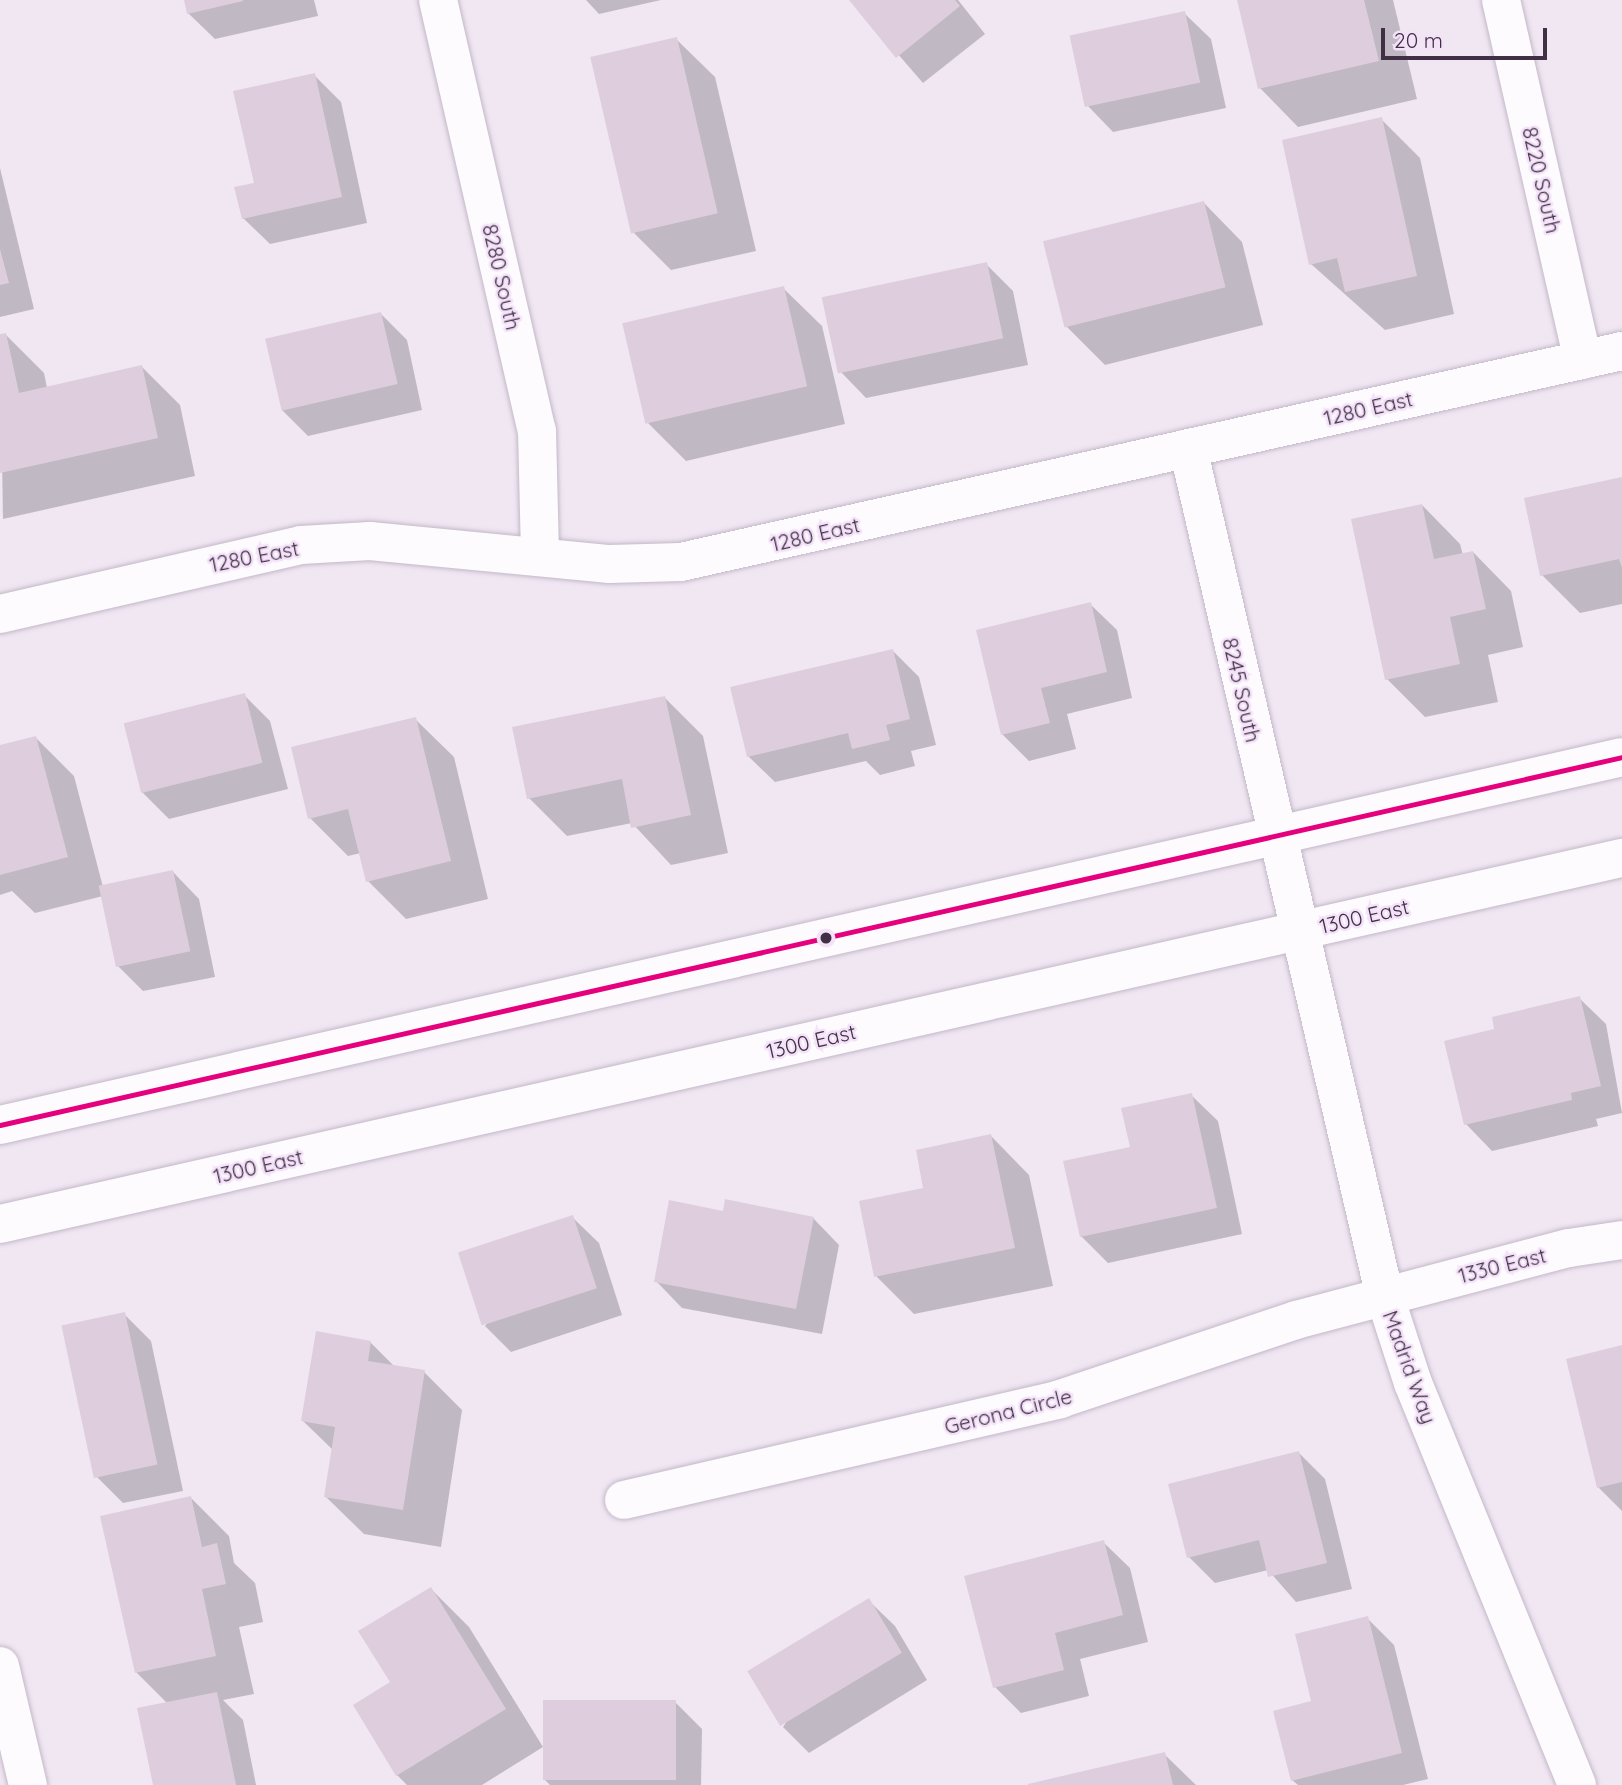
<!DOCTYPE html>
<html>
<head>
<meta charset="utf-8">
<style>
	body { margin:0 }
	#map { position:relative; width:1622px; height:1785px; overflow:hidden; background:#f0e7f3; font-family:Quicksand,sans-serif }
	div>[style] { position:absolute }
	.shadow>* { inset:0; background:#0003 }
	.building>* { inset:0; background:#decedd; transform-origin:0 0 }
	.roads { filter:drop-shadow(0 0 2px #c3b8c8) drop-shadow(0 0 2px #c3b8c8) }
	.street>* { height:38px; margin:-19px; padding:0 19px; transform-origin:19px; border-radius:19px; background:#fdfbfd }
	.primary>* { height:38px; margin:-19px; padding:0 19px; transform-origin:19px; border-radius:19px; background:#fdfbfd }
	.bus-1>* { height:5px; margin:-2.5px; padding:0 2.5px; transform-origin:2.5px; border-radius:2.5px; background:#e5007d }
	.dots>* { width:19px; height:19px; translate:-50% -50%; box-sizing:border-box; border:4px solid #f3e2f8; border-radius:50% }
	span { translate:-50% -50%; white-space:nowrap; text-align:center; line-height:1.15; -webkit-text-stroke:5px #f3e2f8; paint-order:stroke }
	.street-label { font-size:21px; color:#402f45 }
	.scale { position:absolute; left:1381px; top:28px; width:166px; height:32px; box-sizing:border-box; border:4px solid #402f45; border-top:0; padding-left:9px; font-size:21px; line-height:24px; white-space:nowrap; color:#402f45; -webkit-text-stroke:5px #f3e2f8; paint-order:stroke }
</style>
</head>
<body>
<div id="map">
	<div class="shadow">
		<i style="clip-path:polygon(185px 0,314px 0,318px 16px,215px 39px,188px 13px)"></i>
		<i style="clip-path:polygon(586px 0,661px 0,599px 14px)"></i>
		<i style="clip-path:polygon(851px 0,958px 0,985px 34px,923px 83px)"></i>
		<i style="clip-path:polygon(1239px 0,1393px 0,1417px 99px,1298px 127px,1260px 88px)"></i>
		<i style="clip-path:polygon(1184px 13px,1211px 39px,1226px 108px,1113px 132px,1087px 105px)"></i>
		<i style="clip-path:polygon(676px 39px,715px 77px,756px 251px,671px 270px,633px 232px)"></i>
		<i style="clip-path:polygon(314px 75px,341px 102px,367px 223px,270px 244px,243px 218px)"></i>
		<i style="clip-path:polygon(1381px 119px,1420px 158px,1454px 314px,1385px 330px,1311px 264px)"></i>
		<i style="clip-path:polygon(0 168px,34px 309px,0 317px)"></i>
		<i style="clip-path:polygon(1204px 203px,1242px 242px,1263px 325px,1105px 365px,1066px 326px)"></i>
		<i style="clip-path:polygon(986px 264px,1013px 291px,1028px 365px,866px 398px,840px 371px)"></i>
		<i style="clip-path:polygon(783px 288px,822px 326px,845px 424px,686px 461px,648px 423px)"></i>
		<i style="clip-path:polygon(381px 314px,407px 340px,422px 410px,308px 436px,282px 410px)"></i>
		<i style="clip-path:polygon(6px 335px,44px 373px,47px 388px,142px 367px,180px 405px,195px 476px,3px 519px,0 336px)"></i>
		<i style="clip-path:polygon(1622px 481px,1622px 604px,1580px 613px,1542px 575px)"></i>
		<i style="clip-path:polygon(1422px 505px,1460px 544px,1463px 555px,1473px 552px,1511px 591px,1523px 647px,1488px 655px,1498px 702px,1425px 717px,1387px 679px)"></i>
		<i style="clip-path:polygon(1090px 604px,1117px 630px,1132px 698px,1067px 714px,1076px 749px,1029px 761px,1002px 734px)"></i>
		<i style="clip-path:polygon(893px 651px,919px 677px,936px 745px,911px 751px,915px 766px,880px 775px,866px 761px,775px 782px,748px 756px)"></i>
		<i style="clip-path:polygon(244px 695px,270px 721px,288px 789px,169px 819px,143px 793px,126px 725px)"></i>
		<i style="clip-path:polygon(665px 698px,703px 736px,728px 853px,671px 865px,632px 823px,567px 836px,529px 798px)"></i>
		<i style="clip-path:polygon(415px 719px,454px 757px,488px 899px,406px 919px,368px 881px,361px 853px,348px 856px,310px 818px)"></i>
		<i style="clip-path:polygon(36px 738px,74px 776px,103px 887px,173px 872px,199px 899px,215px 977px,143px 991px,117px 965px,103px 896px,35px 913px,12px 891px,0 895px,0 747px)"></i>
		<i style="clip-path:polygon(1579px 998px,1606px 1024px,1622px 1113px,1596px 1119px,1598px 1126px,1492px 1151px,1466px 1124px,1496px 1030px)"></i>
		<i style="clip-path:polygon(1191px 1095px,1218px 1121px,1242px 1234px,1108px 1263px,1081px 1236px)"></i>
		<i style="clip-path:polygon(991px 1136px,1029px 1175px,1053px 1286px,914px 1314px,876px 1276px,925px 1189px)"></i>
		<i style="clip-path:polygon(724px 1213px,813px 1218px,839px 1245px,822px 1334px,682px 1308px,656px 1281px)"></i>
		<i style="clip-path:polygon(572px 1217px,599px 1243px,622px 1315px,511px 1352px,485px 1326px)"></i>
		<i style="clip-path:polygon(124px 1314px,151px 1341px,183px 1491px,123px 1503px,97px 1477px)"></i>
		<i style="clip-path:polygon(370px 1342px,395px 1367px,424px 1372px,462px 1410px,441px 1547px,364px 1534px,325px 1496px,333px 1450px,303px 1421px)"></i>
		<i style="clip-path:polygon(1622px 1347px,1622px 1511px,1599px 1488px,1568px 1361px)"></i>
		<i style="clip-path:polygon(1299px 1453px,1325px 1479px,1352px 1589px,1296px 1602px,1268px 1570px,1215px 1583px,1189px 1557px)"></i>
		<i style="clip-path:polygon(191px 1498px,229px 1536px,234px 1563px,255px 1583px,263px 1622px,239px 1627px,254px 1694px,223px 1700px,243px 1720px,256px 1785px,155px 1785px,168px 1704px,136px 1672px)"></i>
		<i style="clip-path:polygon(1103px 1542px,1130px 1568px,1148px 1642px,1080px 1659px,1089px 1696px,1021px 1713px,995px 1687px)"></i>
		<i style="clip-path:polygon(431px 1589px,469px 1627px,543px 1747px,482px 1785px,407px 1785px,397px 1775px)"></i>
		<i style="clip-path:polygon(868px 1600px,895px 1626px,927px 1680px,809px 1753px,783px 1727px)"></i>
		<i style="clip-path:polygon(1367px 1618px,1394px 1645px,1428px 1779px,1403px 1785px,1298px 1785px,1292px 1780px,1314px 1702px)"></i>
		<i style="clip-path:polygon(675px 1702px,702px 1729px,701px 1785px,550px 1785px,544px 1779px)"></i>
		<i style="clip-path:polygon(1164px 1754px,1196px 1785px,1031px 1785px)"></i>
	</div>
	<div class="building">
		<i style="clip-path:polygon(184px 0,243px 0,243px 1px,187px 14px)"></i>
		<i style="clip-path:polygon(849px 0,955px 0,960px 6px,896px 58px)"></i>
		<i style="clip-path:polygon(1237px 0,1364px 0,1379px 61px,1258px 89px)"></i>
		<i style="left:1185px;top:11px;width:73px;height:118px;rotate:78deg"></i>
		<i style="left:677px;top:37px;width:181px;height:89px;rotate:77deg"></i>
		<i style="clip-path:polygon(315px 73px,342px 197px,242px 219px,234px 187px,254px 183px,233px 91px)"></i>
		<i style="clip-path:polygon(1382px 117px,1417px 276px,1345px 292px,1337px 258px,1309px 265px,1282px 140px)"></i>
		<i style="left:1204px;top:201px;width:89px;height:166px;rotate:76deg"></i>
		<i style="clip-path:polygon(0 249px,9px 283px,0 285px)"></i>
		<i style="left:987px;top:262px;width:78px;height:169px;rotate:78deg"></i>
		<i style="left:784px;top:286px;width:103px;height:166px;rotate:77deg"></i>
		<i style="left:381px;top:312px;width:74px;height:119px;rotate:77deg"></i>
		<i style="clip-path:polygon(6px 333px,19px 393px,142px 365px,158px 438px,0 473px,0 334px)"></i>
		<i style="clip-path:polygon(1622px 477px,1622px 568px,1619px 559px,1540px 576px,1524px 498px)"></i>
		<i style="clip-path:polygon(1422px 504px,1434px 559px,1473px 551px,1486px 609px,1450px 617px,1460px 664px,1385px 680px,1351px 519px)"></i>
		<i style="clip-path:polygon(1091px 602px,1107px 672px,1041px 688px,1050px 723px,1001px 735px,976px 630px)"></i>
		<i style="clip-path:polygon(893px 649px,910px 719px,886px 725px,890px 740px,852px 749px,848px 733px,747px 757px,730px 687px)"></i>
		<i style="left:245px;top:693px;width:72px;height:125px;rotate:76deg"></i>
		<i style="clip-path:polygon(665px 696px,691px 815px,631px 828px,622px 779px,527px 799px,512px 727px)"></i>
		<i style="clip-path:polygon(416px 717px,451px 861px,366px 882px,348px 809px,308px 819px,291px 747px)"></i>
		<i style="clip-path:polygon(36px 736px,68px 857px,0 875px,0 745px)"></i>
		<i style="left:173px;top:870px;width:83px;height:76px;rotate:78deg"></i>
		<i style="clip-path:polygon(1580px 996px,1601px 1086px,1571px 1093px,1572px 1100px,1464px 1125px,1444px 1041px,1494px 1029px,1492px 1017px)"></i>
		<i style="clip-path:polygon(1192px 1093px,1217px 1208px,1080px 1237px,1063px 1161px,1130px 1147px,1121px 1108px)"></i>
		<i style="clip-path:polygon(991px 1134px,1015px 1248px,874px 1277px,859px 1201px,923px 1188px,916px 1150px)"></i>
		<i style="clip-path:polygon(725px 1199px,814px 1217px,796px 1309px,654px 1282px,669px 1200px,723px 1211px)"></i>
		<i style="left:573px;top:1215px;width:77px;height:121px;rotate:72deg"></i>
		<i style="left:125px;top:1312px;width:156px;height:65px;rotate:78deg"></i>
		<i style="clip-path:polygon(316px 1331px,371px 1341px,368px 1361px,425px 1370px,403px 1510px,324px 1497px,335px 1427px,301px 1421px)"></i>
		<i style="clip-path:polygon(1622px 1345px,1622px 1482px,1597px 1488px,1566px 1359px)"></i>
		<i style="clip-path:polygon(1299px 1451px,1327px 1563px,1268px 1577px,1259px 1540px,1187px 1558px,1168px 1484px)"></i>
		<i style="clip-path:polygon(191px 1496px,202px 1547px,217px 1543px,226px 1584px,202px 1589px,216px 1656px,135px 1673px,100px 1516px)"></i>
		<i style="clip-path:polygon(1104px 1540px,1123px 1615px,1055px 1633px,1064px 1670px,993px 1688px,964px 1576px)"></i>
		<i style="clip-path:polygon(431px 1587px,506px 1709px,396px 1776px,353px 1705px,390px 1682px,358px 1631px)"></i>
		<i style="left:869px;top:1598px;width:64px;height:142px;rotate:59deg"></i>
		<i style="clip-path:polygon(1368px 1616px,1402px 1753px,1291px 1781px,1273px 1711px,1311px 1701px,1295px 1634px)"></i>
		<i style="clip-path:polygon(217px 1692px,236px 1785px,153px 1785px,137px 1708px)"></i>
		<i style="left:543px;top:1700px;width:133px;height:80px"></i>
		<i style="clip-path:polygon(1165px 1752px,1173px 1785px,1028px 1785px,1028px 1784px)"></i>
	</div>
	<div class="roads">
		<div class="street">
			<i style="left:438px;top:0;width:442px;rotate:77.1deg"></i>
			<i style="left:537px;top:431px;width:125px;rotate:88.6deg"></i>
			<i style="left:1501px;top:0;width:369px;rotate:77.2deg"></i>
			<i style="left:1188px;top:448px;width:872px;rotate:76.94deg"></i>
			<i style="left:1385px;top:1297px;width:90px;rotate:72deg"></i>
			<i style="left:1413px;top:1383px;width:434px;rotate:67.8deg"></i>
			<i style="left:0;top:614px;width:309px;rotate:-12.9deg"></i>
			<i style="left:301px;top:545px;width:69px;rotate:-3.3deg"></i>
			<i style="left:370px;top:541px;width:241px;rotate:5.5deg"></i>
			<i style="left:610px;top:564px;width:71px;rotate:-1.6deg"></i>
			<i style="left:681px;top:562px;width:964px;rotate:-12.64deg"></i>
			<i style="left:624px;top:1500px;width:448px;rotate:-13deg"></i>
			<i style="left:1060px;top:1399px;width:249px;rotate:-18.5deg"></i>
			<i style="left:1296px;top:1320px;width:282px;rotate:-14.8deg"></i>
			<i style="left:1569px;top:1248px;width:54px;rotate:-8.6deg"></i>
			<i style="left:0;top:1666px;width:122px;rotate:76.8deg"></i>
		</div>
		<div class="primary">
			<i style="left:0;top:1125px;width:1663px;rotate:-12.78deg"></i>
			<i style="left:0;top:1224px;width:1663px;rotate:-12.72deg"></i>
		</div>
	</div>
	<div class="bus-1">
		<i style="left:0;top:1125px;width:1663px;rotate:-12.78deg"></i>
	</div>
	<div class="dots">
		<i style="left:826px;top:938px;background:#402f45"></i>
	</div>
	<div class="street-label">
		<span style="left:1542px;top:180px;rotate:77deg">8220 South</span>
		<span style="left:502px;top:277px;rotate:77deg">8280 South</span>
		<span style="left:1368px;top:408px;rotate:-13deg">1280 East</span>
		<span style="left:815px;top:534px;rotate:-13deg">1280 East</span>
		<span style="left:254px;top:556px;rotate:-11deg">1280 East</span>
		<span style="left:1242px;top:690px;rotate:77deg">8245 South</span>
		<span style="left:1364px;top:916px;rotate:-13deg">1300 East</span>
		<span style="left:811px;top:1041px;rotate:-13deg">1300 East</span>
		<span style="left:258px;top:1166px;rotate:-13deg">1300 East</span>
		<span style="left:1502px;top:1265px;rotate:-14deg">1330 East</span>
		<span style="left:1410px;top:1367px;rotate:70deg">Madrid Way</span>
		<span style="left:1008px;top:1411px;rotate:-14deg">Gerona Circle</span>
	</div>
	<div class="scale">20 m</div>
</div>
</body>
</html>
